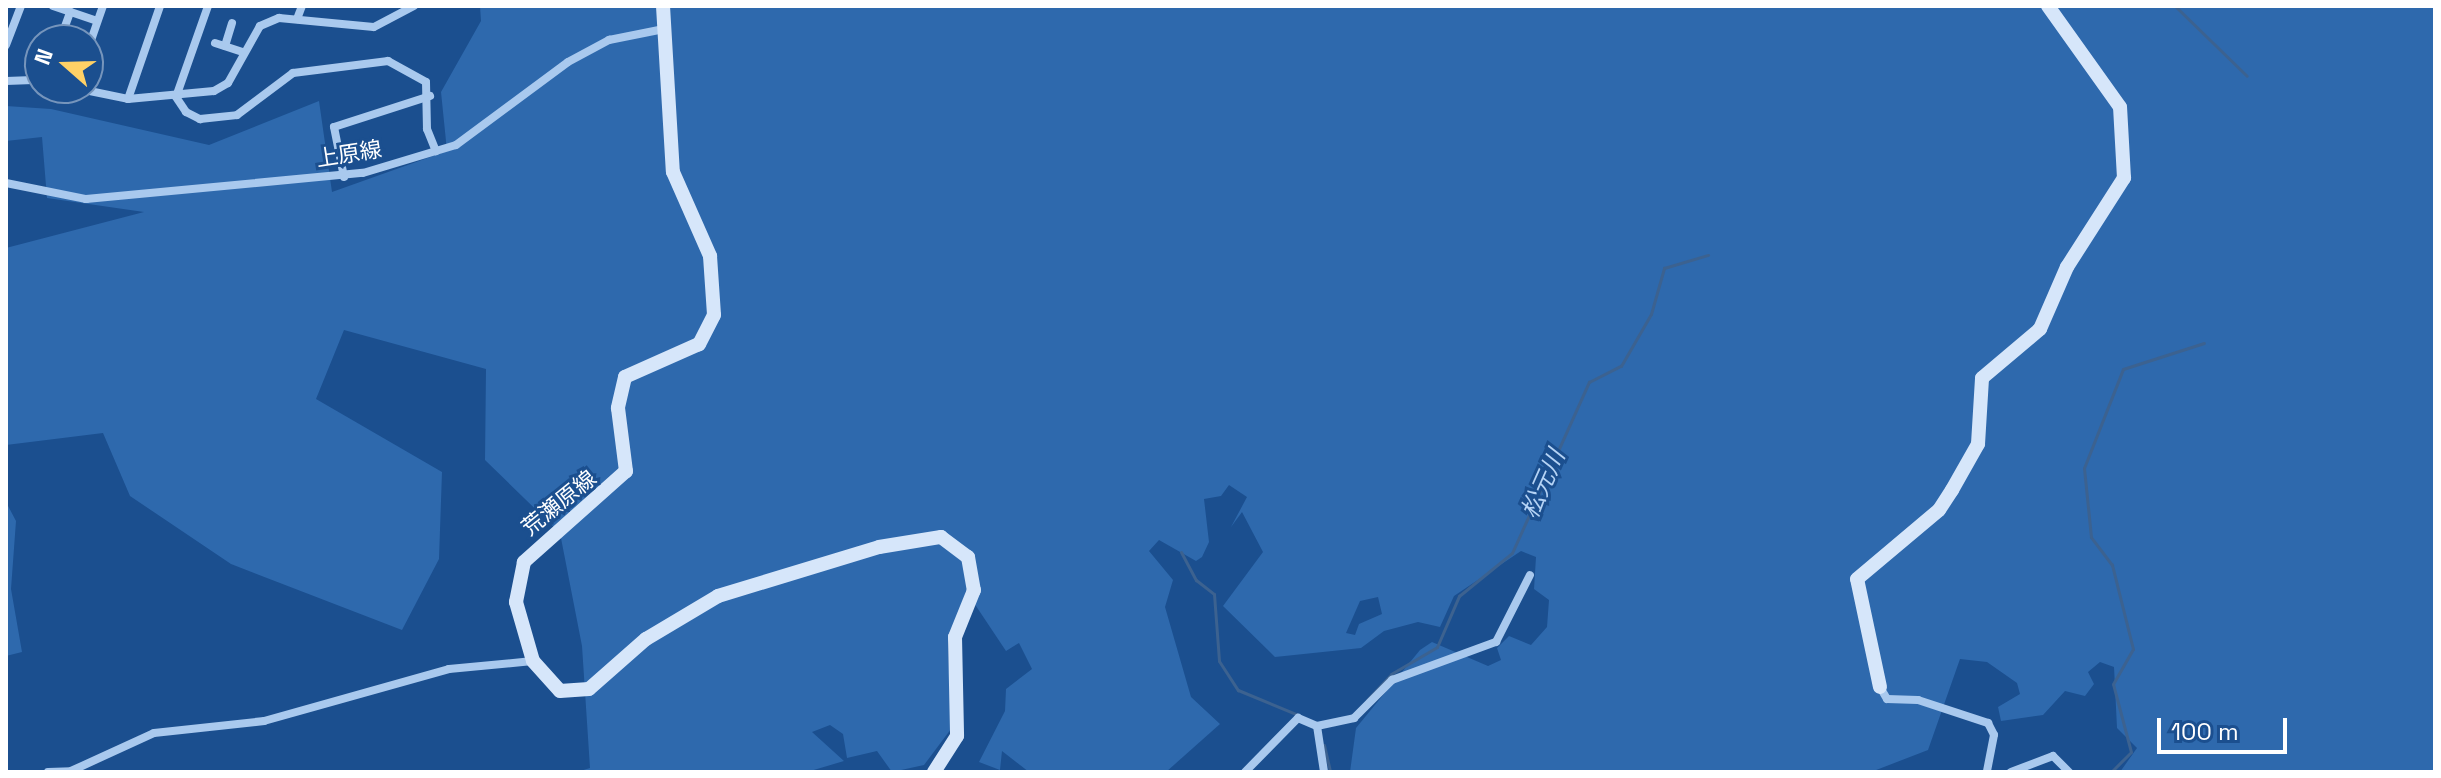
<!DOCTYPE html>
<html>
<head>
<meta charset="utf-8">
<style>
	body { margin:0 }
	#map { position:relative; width:2441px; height:778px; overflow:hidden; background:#1b4f8f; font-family:"Space Grotesk","Noto Sans JP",sans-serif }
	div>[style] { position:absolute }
	.green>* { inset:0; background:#2e69ad }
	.stream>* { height:3px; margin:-1.5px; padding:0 1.5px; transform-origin:1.5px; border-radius:1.5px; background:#3c6290 }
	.street>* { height:8px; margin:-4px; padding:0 4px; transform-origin:4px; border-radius:4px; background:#a9c9ee }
	.secondary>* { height:14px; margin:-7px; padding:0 7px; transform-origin:7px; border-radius:7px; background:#d6e6fa }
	span { translate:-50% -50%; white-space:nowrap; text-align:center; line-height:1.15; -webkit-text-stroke:6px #1b4f8f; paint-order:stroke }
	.street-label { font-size:22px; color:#fff }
	.water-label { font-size:24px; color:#b5d3f5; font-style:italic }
	.frame { position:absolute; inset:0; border:8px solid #fff; pointer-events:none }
	.north { position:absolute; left:24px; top:24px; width:80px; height:80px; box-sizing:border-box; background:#1b4f8f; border:2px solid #7695bc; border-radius:50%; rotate:290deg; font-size:22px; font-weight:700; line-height:32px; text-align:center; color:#fff }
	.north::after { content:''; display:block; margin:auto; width:28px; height:36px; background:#ffd166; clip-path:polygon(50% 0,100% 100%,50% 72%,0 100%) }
	.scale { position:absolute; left:2157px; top:718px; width:130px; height:36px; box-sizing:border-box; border:4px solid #fff; border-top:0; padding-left:10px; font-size:24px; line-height:28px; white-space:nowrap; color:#fff; -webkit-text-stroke:6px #1b4f8f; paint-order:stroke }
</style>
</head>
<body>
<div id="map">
	<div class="green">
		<i style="clip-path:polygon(evenodd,480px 6px,2435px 6px,2435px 772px,2120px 772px,2137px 748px,2117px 728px,2114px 667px,2100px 662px,2088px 672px,2094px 684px,2085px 696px,2065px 691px,2043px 715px,2001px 721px,1998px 707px,2020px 694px,2017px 683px,1987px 662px,1960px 659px,1928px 750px,1871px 772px,1350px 772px,1356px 728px,1420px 650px,1432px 642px,1488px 666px,1501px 660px,1497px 648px,1509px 636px,1531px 645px,1547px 627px,1549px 600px,1534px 589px,1536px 557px,1521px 551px,1454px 596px,1440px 627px,1418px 622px,1384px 631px,1361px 648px,1275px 657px,1223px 606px,1263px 552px,1242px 512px,1231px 527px,1247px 497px,1229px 485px,1221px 496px,1204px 499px,1209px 542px,1202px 557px,1196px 561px,1159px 540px,1149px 551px,1173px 580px,1165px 607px,1191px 697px,1220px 724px,1166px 772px,1029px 772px,1002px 751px,1000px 770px,979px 762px,1005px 711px,1006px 689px,1032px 669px,1019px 643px,1006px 651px,966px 591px,948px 644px,951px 729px,924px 765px,892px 772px,877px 751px,847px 758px,843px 734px,830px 725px,812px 732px,844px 761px,807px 772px,577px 772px,590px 768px,582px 646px,560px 533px,485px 460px,486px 369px,344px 330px,316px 399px,442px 472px,439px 559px,402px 630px,231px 564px,130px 496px,103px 433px,6px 445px,6px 248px,144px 212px,47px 198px,42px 137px,6px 141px,6px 106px,51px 109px,209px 145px,319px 101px,332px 192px,447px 151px,441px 92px,481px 21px,480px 6px,1378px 597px,1382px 614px,1359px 624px,1355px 635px,1346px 633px,1360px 601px,1378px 597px)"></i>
		<i style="clip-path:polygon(6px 502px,16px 521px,11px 589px,22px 652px,6px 656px)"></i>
	</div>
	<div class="stream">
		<i style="left:2175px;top:6px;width:100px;rotate:44.2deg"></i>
		<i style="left:1181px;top:552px;width:32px;rotate:62deg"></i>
		<i style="left:1196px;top:580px;width:23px;rotate:38deg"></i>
		<i style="left:1214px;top:594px;width:67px;rotate:85.7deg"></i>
		<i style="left:1219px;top:661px;width:35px;rotate:57deg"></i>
		<i style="left:1238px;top:690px;width:63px;rotate:22.5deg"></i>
		<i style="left:1367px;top:700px;width:35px;rotate:-47deg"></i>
		<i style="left:1391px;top:674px;width:53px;rotate:-30.4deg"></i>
		<i style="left:1437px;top:647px;width:56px;rotate:-66.7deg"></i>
		<i style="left:1459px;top:596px;width:68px;rotate:-39.1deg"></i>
		<i style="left:1512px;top:553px;width:188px;rotate:-65.8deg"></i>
		<i style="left:1589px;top:382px;width:36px;rotate:-27deg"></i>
		<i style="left:1621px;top:366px;width:60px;rotate:-60deg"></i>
		<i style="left:1651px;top:314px;width:48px;rotate:-74.2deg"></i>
		<i style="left:1664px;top:268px;width:46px;rotate:-16.5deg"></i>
		<i style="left:1324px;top:745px;width:28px;rotate:77deg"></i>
		<i style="left:2111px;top:772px;width:28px;rotate:-45deg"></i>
		<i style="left:2131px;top:752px;width:70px;rotate:-104.8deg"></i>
		<i style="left:2113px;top:684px;width:40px;rotate:-60.3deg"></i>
		<i style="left:2133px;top:649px;width:87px;rotate:-104deg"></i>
		<i style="left:2112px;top:565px;width:35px;rotate:-127deg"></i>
		<i style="left:2091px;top:537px;width:69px;rotate:-95.8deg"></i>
		<i style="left:2084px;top:468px;width:106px;rotate:-68.5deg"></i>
		<i style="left:2123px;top:369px;width:85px;rotate:-17.8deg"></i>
	</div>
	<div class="street">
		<i style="left:53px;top:6px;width:46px;rotate:18.8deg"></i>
		<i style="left:208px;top:6px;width:96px;rotate:109.4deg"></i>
		<i style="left:176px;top:97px;width:18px;rotate:56deg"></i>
		<i style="left:186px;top:112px;width:16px;rotate:27deg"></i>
		<i style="left:200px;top:119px;width:37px;rotate:-6deg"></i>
		<i style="left:237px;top:115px;width:70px;rotate:-36.9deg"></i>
		<i style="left:293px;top:73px;width:96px;rotate:-7.2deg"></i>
		<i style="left:388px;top:61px;width:43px;rotate:28.9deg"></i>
		<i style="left:426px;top:82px;width:47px;rotate:88.8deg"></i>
		<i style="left:427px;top:129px;width:24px;rotate:68deg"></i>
		<i style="left:297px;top:19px;width:14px;rotate:-69deg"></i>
		<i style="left:60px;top:40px;width:30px;rotate:-70deg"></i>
		<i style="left:215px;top:43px;width:29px;rotate:18deg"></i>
		<i style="left:6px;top:45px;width:42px;rotate:-69deg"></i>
		<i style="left:225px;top:46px;width:24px;rotate:-73deg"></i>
		<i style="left:88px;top:49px;width:46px;rotate:-70.8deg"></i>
		<i style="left:6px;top:81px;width:34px;rotate:-2deg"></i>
		<i style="left:75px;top:88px;width:54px;rotate:11.7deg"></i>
		<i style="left:128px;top:99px;width:86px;rotate:-5.3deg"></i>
		<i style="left:214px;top:91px;width:16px;rotate:-30deg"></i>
		<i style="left:228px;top:83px;width:65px;rotate:-60.7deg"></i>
		<i style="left:260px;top:26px;width:21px;rotate:-23deg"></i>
		<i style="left:279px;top:18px;width:95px;rotate:5.4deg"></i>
		<i style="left:374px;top:27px;width:45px;rotate:-27.7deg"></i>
		<i style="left:128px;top:99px;width:98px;rotate:-71deg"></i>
		<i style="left:344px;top:177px;width:51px;rotate:-101.3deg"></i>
		<i style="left:334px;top:127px;width:101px;rotate:-17.9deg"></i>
		<i style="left:6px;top:183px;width:82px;rotate:11.3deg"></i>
		<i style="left:86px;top:199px;width:278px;rotate:-5.4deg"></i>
		<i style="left:363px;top:173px;width:97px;rotate:-16.8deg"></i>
		<i style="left:456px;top:145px;width:139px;rotate:-36.5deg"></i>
		<i style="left:568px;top:62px;width:47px;rotate:-28.2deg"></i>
		<i style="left:609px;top:40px;width:56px;rotate:-11.3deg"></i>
		<i style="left:1880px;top:687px;width:14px;rotate:60deg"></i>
		<i style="left:1887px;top:699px;width:31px;rotate:2deg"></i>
		<i style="left:1918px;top:700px;width:74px;rotate:18.2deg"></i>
		<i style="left:1988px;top:723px;width:13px;rotate:63deg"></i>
		<i style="left:1994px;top:735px;width:38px;rotate:101deg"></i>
		<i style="left:1317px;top:726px;width:47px;rotate:81.3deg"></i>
		<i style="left:48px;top:772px;width:23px;rotate:-2deg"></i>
		<i style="left:71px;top:771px;width:91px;rotate:-24.6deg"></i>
		<i style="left:154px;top:733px;width:111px;rotate:-6.2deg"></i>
		<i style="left:264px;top:721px;width:192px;rotate:-15.7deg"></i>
		<i style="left:449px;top:669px;width:84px;rotate:-5.4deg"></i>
		<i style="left:1245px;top:772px;width:76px;rotate:-45.5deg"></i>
		<i style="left:1298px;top:718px;width:21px;rotate:23deg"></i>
		<i style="left:1317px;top:726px;width:38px;rotate:-12deg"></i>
		<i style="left:1354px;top:718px;width:54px;rotate:-45deg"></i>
		<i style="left:1392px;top:680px;width:111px;rotate:-20.1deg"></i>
		<i style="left:1496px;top:642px;width:75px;rotate:-63.1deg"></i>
		<i style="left:2011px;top:772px;width:45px;rotate:-20.9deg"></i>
		<i style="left:2053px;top:756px;width:23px;rotate:45deg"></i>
	</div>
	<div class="secondary">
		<i style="left:663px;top:6px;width:166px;rotate:86.6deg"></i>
		<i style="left:673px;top:172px;width:92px;rotate:66.2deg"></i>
		<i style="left:710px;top:256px;width:59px;rotate:86.1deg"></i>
		<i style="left:714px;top:315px;width:33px;rotate:117deg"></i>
		<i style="left:699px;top:344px;width:81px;rotate:156deg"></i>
		<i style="left:625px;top:377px;width:32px;rotate:103deg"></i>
		<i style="left:618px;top:408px;width:64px;rotate:82.8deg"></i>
		<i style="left:626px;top:471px;width:137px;rotate:138.3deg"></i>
		<i style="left:524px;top:562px;width:41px;rotate:101.3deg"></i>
		<i style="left:516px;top:602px;width:61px;rotate:73.9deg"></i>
		<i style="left:533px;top:661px;width:40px;rotate:48deg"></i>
		<i style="left:560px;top:691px;width:29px;rotate:-4deg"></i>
		<i style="left:589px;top:689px;width:76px;rotate:-41.3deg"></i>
		<i style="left:646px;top:639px;width:84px;rotate:-30.8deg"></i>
		<i style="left:718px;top:596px;width:168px;rotate:-16.9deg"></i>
		<i style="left:879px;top:547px;width:63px;rotate:-9.2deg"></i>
		<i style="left:941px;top:537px;width:34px;rotate:37deg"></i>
		<i style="left:968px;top:557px;width:34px;rotate:80deg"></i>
		<i style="left:974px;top:590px;width:51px;rotate:112deg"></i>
		<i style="left:955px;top:637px;width:99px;rotate:88.8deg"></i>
		<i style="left:957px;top:736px;width:43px;rotate:122.6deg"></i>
		<i style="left:1880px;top:687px;width:110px;rotate:-102deg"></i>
		<i style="left:1857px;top:579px;width:107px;rotate:-40.1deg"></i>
		<i style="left:1939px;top:510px;width:24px;rotate:-57deg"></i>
		<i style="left:1952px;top:490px;width:53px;rotate:-60.5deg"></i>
		<i style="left:1978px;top:444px;width:66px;rotate:-86.5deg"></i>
		<i style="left:1982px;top:378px;width:76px;rotate:-40.2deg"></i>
		<i style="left:2040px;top:329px;width:68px;rotate:-66.5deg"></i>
		<i style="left:2067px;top:267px;width:106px;rotate:-57.4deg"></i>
		<i style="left:2124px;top:178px;width:71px;rotate:-93.2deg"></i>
		<i style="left:2120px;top:107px;width:124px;rotate:-125.5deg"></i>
	</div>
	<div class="street-label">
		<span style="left:349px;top:154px;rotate:-9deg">上原線</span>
		<span style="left:559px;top:503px;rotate:-39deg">荒瀬原線</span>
	</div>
	<div class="water-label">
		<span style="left:1543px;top:484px;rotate:-66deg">松元川</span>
	</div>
	<div class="frame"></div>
	<div class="north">N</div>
	<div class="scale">100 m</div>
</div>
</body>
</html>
